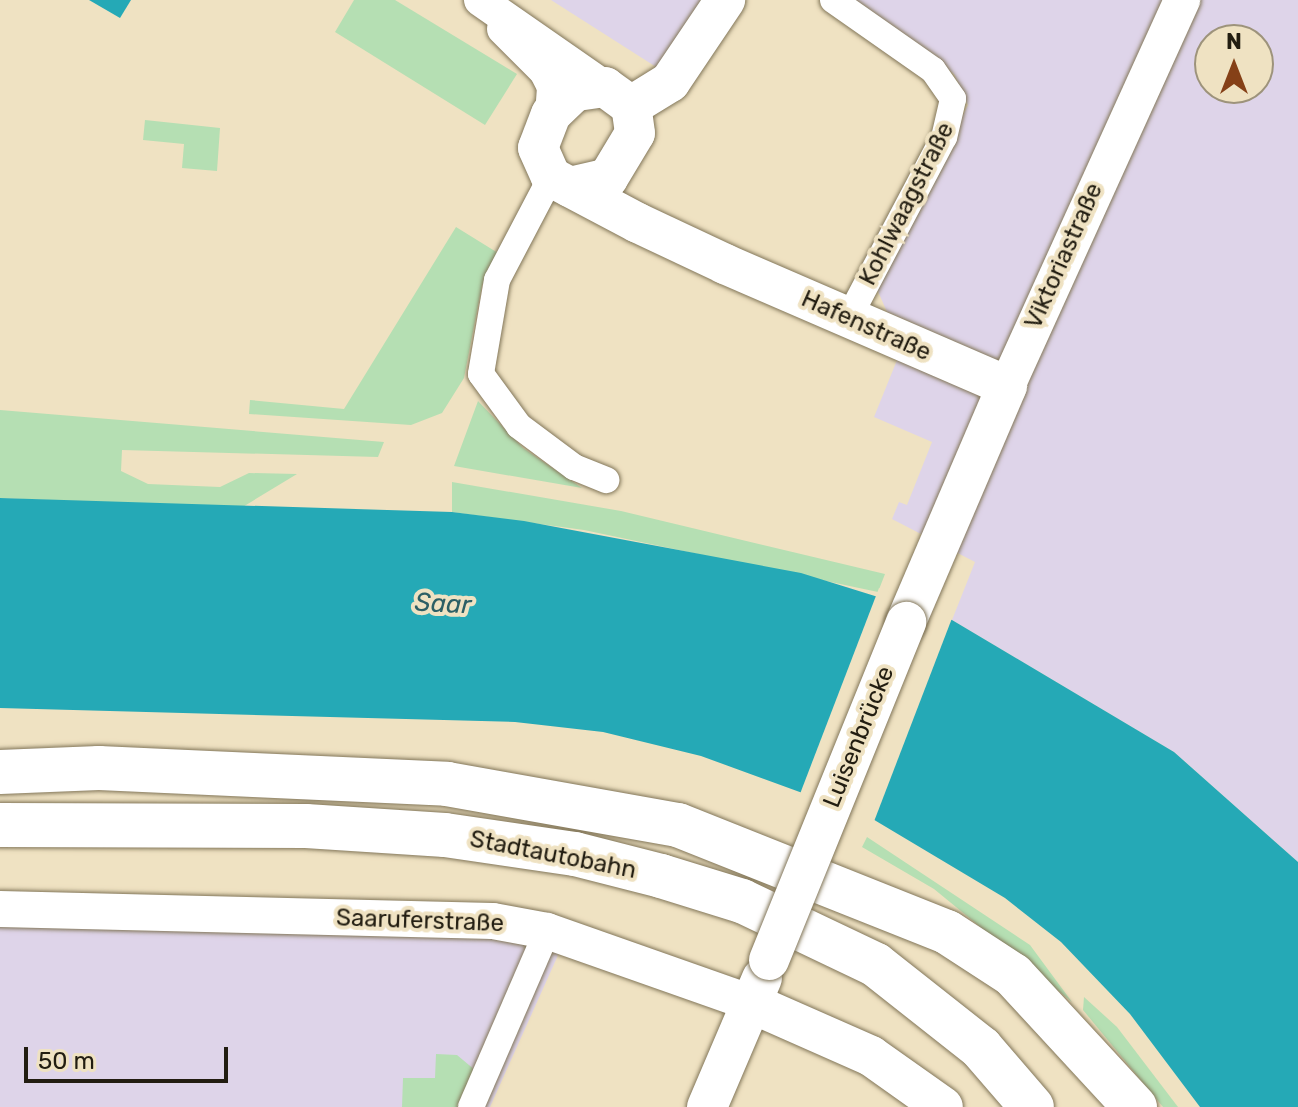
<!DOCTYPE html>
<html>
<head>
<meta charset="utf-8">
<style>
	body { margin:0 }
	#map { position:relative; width:1298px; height:1107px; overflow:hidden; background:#efe2c2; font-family:Rubik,sans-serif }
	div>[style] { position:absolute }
	.commercial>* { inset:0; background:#ded4e9 }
	.green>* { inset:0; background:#b5dfb3 }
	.water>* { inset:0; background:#25a9b6 }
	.pier>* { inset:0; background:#efe2c2; transform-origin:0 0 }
	.roads { filter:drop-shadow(0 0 2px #827659) drop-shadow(0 0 2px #827659) }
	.minor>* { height:26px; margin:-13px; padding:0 13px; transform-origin:13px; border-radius:13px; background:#fff }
	.tertiary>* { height:32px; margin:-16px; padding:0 16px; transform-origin:16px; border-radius:16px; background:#fff }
	.secondary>* { height:36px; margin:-18px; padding:0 18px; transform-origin:18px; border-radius:18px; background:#fff }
	.primary>* { height:40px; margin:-20px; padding:0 20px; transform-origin:20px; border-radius:20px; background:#fff }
	.motorway>* { height:44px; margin:-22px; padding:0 22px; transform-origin:22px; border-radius:22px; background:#fff }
	.bridges { filter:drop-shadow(0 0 2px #827659) drop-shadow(0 0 2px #827659) }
	.primary-bridge>* { height:40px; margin:-20px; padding:0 20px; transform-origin:20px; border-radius:20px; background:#fff }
	span { translate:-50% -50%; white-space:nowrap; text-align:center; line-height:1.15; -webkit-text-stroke:8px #efe2c2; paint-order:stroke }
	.street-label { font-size:24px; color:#221d11 }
	.water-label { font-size:26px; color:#2c5f65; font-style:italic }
	.north { position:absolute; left:1194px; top:24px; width:80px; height:80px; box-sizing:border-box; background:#efe2c2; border:2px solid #9d937b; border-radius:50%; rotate:0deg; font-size:22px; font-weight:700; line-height:32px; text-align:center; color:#221d11 }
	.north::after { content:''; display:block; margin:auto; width:28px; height:36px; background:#854017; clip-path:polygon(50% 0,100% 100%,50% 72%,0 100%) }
	.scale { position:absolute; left:24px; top:1047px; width:204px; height:36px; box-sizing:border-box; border:4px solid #221d11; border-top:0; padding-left:10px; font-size:24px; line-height:28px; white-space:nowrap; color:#221d11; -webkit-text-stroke:6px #efe2c2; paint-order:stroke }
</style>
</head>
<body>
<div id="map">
	<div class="commercial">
		<i style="clip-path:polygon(551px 0,710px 0,664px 72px)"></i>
		<i style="clip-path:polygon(evenodd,853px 0,1298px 0,1298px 862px,1174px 752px,952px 620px,975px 562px,892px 519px,899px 502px,907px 505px,932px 442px,874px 417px,912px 323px,887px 312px,877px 289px,968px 105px,954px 74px,853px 0,1210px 40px,1258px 40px,1258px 88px,1210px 88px,1210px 40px)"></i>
		<i style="clip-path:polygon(0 919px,497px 936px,559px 953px,490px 1107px,0 1107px)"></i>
	</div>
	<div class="green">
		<i style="clip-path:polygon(354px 0,395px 0,517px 74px,485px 125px,335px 32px)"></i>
		<i style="clip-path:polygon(145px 120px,220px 128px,217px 171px,182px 168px,184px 144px,143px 140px)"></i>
		<i style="clip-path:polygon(456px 227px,498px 253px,482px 285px,464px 378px,442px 413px,411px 425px,249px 414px,250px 400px,344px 409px)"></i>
		<i style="clip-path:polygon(478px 401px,523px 448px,582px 488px,454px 466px)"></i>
		<i style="clip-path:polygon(0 410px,384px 442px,378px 457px,122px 450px,121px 471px,148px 484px,220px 487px,249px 473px,297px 474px,241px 508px,0 498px)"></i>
		<i style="clip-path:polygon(452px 482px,621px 511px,885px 574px,878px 592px,584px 530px,452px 512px)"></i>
		<i style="clip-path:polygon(867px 837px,1030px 945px,1072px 1002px,934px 889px,862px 847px)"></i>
		<i style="clip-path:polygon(1084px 997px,1117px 1027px,1178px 1107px,1163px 1107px,1083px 1010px)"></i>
		<i style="clip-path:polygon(436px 1054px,457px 1055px,475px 1070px,459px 1107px,402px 1107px,403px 1078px,435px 1078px)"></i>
	</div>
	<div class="water">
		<i style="clip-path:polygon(89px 0,131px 0,120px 18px)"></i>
		<i style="clip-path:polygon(0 498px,452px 512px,524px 521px,801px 573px,952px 620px,1174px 752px,1298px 862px,1298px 1107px,1200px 1107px,1130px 1014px,1061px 942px,1005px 898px,871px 818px,701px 756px,603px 732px,515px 722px,0 708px)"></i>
	</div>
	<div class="pier">
		<i style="left:879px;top:588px;width:79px;height:220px;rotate:21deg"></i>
	</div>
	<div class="roads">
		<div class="minor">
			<i style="left:833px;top:0;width:122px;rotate:35deg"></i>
			<i style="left:933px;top:70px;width:35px;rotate:55deg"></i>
			<i style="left:953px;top:99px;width:39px;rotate:103deg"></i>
			<i style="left:944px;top:137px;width:206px;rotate:117.8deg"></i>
			<i style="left:551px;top:177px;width:116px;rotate:117.7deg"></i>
			<i style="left:497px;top:280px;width:95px;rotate:99.7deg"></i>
			<i style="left:481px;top:374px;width:64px;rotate:53.8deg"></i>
			<i style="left:519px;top:426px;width:69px;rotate:36.7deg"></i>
			<i style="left:574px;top:467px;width:35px;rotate:22deg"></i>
			<i style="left:471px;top:1107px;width:192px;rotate:-66.6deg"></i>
		</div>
		<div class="tertiary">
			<i style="left:480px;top:0;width:152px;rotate:34.8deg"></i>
			<i style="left:503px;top:29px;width:59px;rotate:45deg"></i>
			<i style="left:545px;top:71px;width:18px;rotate:63deg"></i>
			<i style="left:553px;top:87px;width:27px;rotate:94deg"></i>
		</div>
		<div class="secondary">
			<i style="left:1007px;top:386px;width:424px;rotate:-65.6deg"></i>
			<i style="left:0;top:909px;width:493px;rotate:1.4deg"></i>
			<i style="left:493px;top:921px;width:55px;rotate:10.5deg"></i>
			<i style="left:547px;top:931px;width:216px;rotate:19.4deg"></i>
		</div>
		<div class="primary">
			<i style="left:631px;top:106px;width:46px;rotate:-31.6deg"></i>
			<i style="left:670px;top:82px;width:99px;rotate:-56.1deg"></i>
			<i style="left:570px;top:187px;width:39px;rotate:-13deg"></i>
			<i style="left:608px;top:178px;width:52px;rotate:-59deg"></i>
			<i style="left:635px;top:133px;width:27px;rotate:-98deg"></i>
			<i style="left:631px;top:106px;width:32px;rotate:-144deg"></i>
			<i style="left:605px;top:87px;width:30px;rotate:172deg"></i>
			<i style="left:575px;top:91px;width:33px;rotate:136deg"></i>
			<i style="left:551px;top:114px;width:36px;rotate:111deg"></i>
			<i style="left:538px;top:148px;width:32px;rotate:66deg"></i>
			<i style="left:551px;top:177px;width:98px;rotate:27.9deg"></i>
			<i style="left:638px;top:223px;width:96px;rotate:25.2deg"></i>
			<i style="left:725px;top:264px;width:307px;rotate:23.4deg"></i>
			<i style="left:1007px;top:386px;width:257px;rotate:113.2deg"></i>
			<i style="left:751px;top:1003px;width:131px;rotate:23.8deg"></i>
			<i style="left:871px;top:1056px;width:88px;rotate:35.3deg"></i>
			<i style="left:707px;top:1107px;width:140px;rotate:-66.9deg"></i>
		</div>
		<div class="motorway">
			<i style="left:0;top:772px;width:99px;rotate:-2.3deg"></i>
			<i style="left:99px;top:768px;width:348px;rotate:2.6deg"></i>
			<i style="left:447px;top:784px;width:235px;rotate:10.1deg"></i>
			<i style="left:678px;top:825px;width:289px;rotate:21.7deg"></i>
			<i style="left:947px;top:932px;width:79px;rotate:33.1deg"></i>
			<i style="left:1013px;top:975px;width:180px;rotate:47.3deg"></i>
			<i style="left:0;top:825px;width:306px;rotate:0.2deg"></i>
			<i style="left:306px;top:826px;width:139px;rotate:3.7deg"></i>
			<i style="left:445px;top:835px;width:131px;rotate:8.3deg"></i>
			<i style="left:575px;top:854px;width:89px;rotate:14.3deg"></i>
			<i style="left:661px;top:876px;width:85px;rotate:17.2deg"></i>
			<i style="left:742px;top:901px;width:148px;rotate:25.5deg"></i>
			<i style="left:876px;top:965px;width:134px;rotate:38.3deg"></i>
			<i style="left:981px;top:1048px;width:78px;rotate:49.2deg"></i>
		</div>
	</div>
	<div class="bridges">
		<div class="primary-bridge">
			<i style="left:769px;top:960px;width:365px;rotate:-67.9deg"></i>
		</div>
	</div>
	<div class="street-label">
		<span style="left:907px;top:204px;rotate:-63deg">Kohlwaagstraße</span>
		<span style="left:1064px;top:256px;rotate:-66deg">Viktoriastraße</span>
		<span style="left:866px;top:326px;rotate:24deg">Hafenstraße</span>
		<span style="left:859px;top:737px;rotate:-68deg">Luisenbrücke</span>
		<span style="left:553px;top:855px;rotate:11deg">Stadtautobahn</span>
		<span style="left:420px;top:921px;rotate:2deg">Saaruferstraße</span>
	</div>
	<div class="water-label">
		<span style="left:443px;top:604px;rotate:3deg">Saar</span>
	</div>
	<div class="north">N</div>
	<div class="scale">50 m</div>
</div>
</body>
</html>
